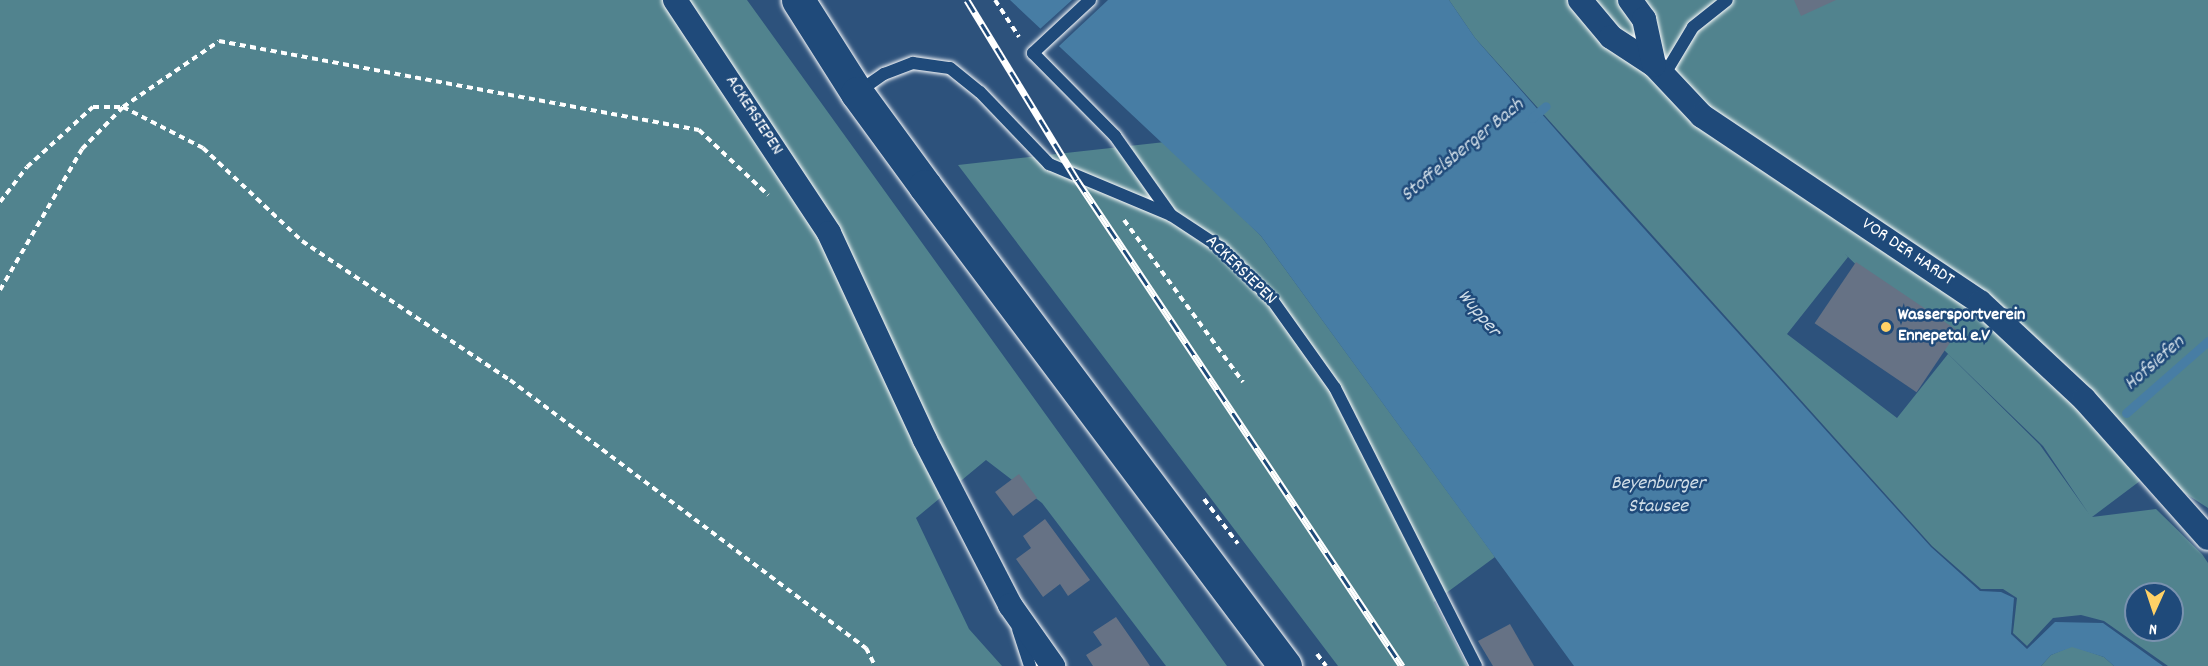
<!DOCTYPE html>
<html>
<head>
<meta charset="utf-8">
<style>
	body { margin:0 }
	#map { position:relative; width:2208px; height:666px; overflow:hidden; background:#2d527c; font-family:Dekko,sans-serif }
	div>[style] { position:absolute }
	.green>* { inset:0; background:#51838e }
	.water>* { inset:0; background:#477da4 }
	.pier>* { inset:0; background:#2d527c }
	.stream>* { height:9px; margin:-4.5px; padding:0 4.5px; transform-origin:4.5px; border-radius:4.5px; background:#477da4 }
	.building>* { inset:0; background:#667285; transform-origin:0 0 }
	.path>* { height:4px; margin-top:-2px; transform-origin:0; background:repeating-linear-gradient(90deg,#fff 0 6px,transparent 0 10.5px) }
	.roads { filter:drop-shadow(0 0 2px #fff) drop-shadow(0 0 2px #fff) }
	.lane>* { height:12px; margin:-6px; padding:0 6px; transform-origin:6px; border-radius:6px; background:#1f4a7a }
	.street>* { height:24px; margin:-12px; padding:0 12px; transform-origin:12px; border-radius:12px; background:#1f4a7a }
	.secondary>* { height:33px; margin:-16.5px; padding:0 16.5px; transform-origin:16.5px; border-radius:16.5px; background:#1f4a7a }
	.rail>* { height:7px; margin-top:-3.5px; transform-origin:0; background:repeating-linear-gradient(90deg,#1f4a7a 0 14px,#fff 0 28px); box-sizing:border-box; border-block:2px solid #fff }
	.dots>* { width:16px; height:16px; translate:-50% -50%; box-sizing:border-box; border:3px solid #1f4a7a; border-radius:50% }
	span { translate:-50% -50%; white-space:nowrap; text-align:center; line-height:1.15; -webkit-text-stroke:5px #1f4a7a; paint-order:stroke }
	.street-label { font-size:18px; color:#fff }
	.poi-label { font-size:18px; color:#fff; font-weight:700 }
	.left { translate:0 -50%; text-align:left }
	.water-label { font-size:20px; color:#d1dee8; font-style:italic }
	.north { position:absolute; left:2124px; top:582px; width:60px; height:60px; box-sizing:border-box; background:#1f4a7a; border:2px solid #7992af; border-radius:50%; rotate:183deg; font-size:16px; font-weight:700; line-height:24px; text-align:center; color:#fff }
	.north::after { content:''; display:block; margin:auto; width:21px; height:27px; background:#ffd166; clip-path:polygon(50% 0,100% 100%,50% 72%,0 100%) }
</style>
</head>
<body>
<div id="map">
	<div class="green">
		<i style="clip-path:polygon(0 0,747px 0,1227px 666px,1166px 666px,1042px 503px,986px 460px,916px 518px,969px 629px,1002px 666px,0 666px)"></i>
		<i style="clip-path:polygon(evenodd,1449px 0,2208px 0,2208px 508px,2152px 472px,2092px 517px,2156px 509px,2202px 554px,2208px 563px,2208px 666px,2168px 666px,2104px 621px,2081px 615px,2053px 618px,2027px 646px,2013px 633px,2017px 598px,2003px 589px,1981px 589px,1932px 546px,1475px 38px,1449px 0,1844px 253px,2043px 446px,2089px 514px,2040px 445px,1948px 354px,1897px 418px,1787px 334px,1848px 257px,1844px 253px,1449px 0,2136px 594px,2172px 594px,2172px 630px,2136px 630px,2136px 594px)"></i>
		<i style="clip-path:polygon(1165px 142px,1261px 236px,1495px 557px,1434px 602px,1467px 666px,1338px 666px,958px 165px)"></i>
		<i style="clip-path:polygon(2072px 646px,2104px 657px,2114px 666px,2041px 666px,2051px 655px)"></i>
	</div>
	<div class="water">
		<i style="clip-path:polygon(1010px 0,1449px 0,1475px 38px,1591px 170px,1931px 547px,1980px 591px,2001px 592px,2014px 598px,2011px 634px,2027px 649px,2055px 622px,2103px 623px,2163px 666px,2114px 666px,2104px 657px,2072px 647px,2051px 655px,2041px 666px,1574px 666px,1261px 236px)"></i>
	</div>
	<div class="pier">
		<i style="clip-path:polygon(1072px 0,1108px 0,1058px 47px,1040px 29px)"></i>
	</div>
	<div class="stream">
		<i style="left:1532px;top:118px;width:18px;rotate:-41deg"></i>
		<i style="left:2126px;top:413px;width:109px;rotate:-41.3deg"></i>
	</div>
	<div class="building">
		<i style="clip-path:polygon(1794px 0,1836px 0,1801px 16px)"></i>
		<i style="left:1856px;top:262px;width:123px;height:74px;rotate:34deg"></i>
		<i style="left:1019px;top:474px;width:30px;height:30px;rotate:53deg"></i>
		<i style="clip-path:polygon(1045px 519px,1090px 580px,1068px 596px,1060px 584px,1043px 597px,1016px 559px,1031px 548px,1023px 536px)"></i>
		<i style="clip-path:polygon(1116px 617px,1137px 647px,1150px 666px,1093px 666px,1086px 655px,1102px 645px,1093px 632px)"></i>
		<i style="clip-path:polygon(1510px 624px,1534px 666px,1493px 666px,1478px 641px)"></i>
	</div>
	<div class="path">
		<i style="left:995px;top:0;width:44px;rotate:57deg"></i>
		<i style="left:0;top:202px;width:44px;rotate:-52.4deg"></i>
		<i style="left:27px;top:167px;width:89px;rotate:-42.3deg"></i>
		<i style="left:93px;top:107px;width:30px"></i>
		<i style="left:123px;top:107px;width:116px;rotate:-34.5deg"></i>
		<i style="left:219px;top:41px;width:488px;rotate:10.5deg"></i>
		<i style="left:699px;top:130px;width:95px;rotate:43.3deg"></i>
		<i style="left:1124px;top:220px;width:201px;rotate:53.7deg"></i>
		<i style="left:0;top:290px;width:163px;rotate:-59.8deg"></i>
		<i style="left:82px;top:149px;width:59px;rotate:-45.7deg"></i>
		<i style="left:123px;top:107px;width:90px;rotate:27.1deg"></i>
		<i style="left:203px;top:148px;width:136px;rotate:43.2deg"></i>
		<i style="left:302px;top:241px;width:250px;rotate:33.8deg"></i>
		<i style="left:510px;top:380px;width:446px;rotate:37deg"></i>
		<i style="left:866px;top:648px;width:20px;rotate:63deg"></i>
		<i style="left:1204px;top:499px;width:56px;rotate:52.9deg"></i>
		<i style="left:1317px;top:654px;width:15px;rotate:53deg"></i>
	</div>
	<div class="roads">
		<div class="lane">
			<i style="left:1090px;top:0;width:78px;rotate:137.1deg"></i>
			<i style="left:1033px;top:53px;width:117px;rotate:45.3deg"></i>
			<i style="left:1115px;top:136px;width:97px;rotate:54.7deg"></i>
			<i style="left:1663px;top:77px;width:58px;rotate:-59deg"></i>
			<i style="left:1693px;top:27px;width:43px;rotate:-38.5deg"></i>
			<i style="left:858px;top:92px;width:32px;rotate:-35deg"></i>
			<i style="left:884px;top:74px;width:31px;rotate:-21deg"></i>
			<i style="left:913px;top:63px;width:37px;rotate:8deg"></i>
			<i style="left:950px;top:68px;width:38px;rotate:39deg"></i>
			<i style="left:980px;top:92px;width:100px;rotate:46.2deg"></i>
			<i style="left:1049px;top:164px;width:132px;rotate:22.7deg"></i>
			<i style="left:1171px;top:215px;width:60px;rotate:33.4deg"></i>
			<i style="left:1221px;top:248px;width:74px;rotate:45.5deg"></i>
			<i style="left:1273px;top:301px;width:107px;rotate:54.5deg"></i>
			<i style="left:1335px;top:388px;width:312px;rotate:63.1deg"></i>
			<i style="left:1018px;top:629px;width:39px;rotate:72deg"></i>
		</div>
		<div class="street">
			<i style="left:675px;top:0;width:279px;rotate:56.5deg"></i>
			<i style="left:829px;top:233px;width:228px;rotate:65.1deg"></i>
			<i style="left:925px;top:440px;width:186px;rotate:62.7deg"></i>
			<i style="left:1010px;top:605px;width:75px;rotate:54.8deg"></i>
			<i style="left:1580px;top:0;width:48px;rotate:50deg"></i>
			<i style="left:1611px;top:37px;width:51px;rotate:33.1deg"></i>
			<i style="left:1654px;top:65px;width:70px;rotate:46.7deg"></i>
			<i style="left:1702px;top:116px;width:334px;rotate:33.8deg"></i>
			<i style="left:1980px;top:302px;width:142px;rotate:43deg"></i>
			<i style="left:2084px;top:399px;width:186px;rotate:48.3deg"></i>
			<i style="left:1630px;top:0;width:24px;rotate:54deg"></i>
			<i style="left:1644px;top:19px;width:47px;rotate:77.7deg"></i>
		</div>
		<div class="secondary">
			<i style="left:798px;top:0;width:110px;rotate:57.6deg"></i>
			<i style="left:857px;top:93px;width:115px;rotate:53.8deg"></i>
			<i style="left:925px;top:186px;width:600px;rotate:53.13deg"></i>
		</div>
	</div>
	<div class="rail">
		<i style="left:967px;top:0;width:211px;rotate:58.6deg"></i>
		<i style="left:1077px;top:180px;width:585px;rotate:56.23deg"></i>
	</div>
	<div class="dots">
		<i style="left:1886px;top:327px;background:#ffd166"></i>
	</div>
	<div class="street-label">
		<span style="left:753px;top:116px;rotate:57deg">ACKERSIEPEN</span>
		<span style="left:1907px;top:253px;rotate:34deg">VOR DER HARDT</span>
		<span style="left:1240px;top:271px;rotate:44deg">ACKERSIEPEN</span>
	</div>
	<div class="poi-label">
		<span class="left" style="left:1898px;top:327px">Wassersportverein<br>Ennepetal e.V</span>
	</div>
	<div class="water-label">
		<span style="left:1463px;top:151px;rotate:-39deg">Stoffelsberger Bach</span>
		<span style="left:1478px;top:314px;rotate:50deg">Wupper</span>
		<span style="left:2155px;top:364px;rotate:-41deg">Hofsiefen</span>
		<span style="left:1658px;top:496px">Beyenburger<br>Stausee</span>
	</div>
	<div class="north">N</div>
</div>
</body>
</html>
